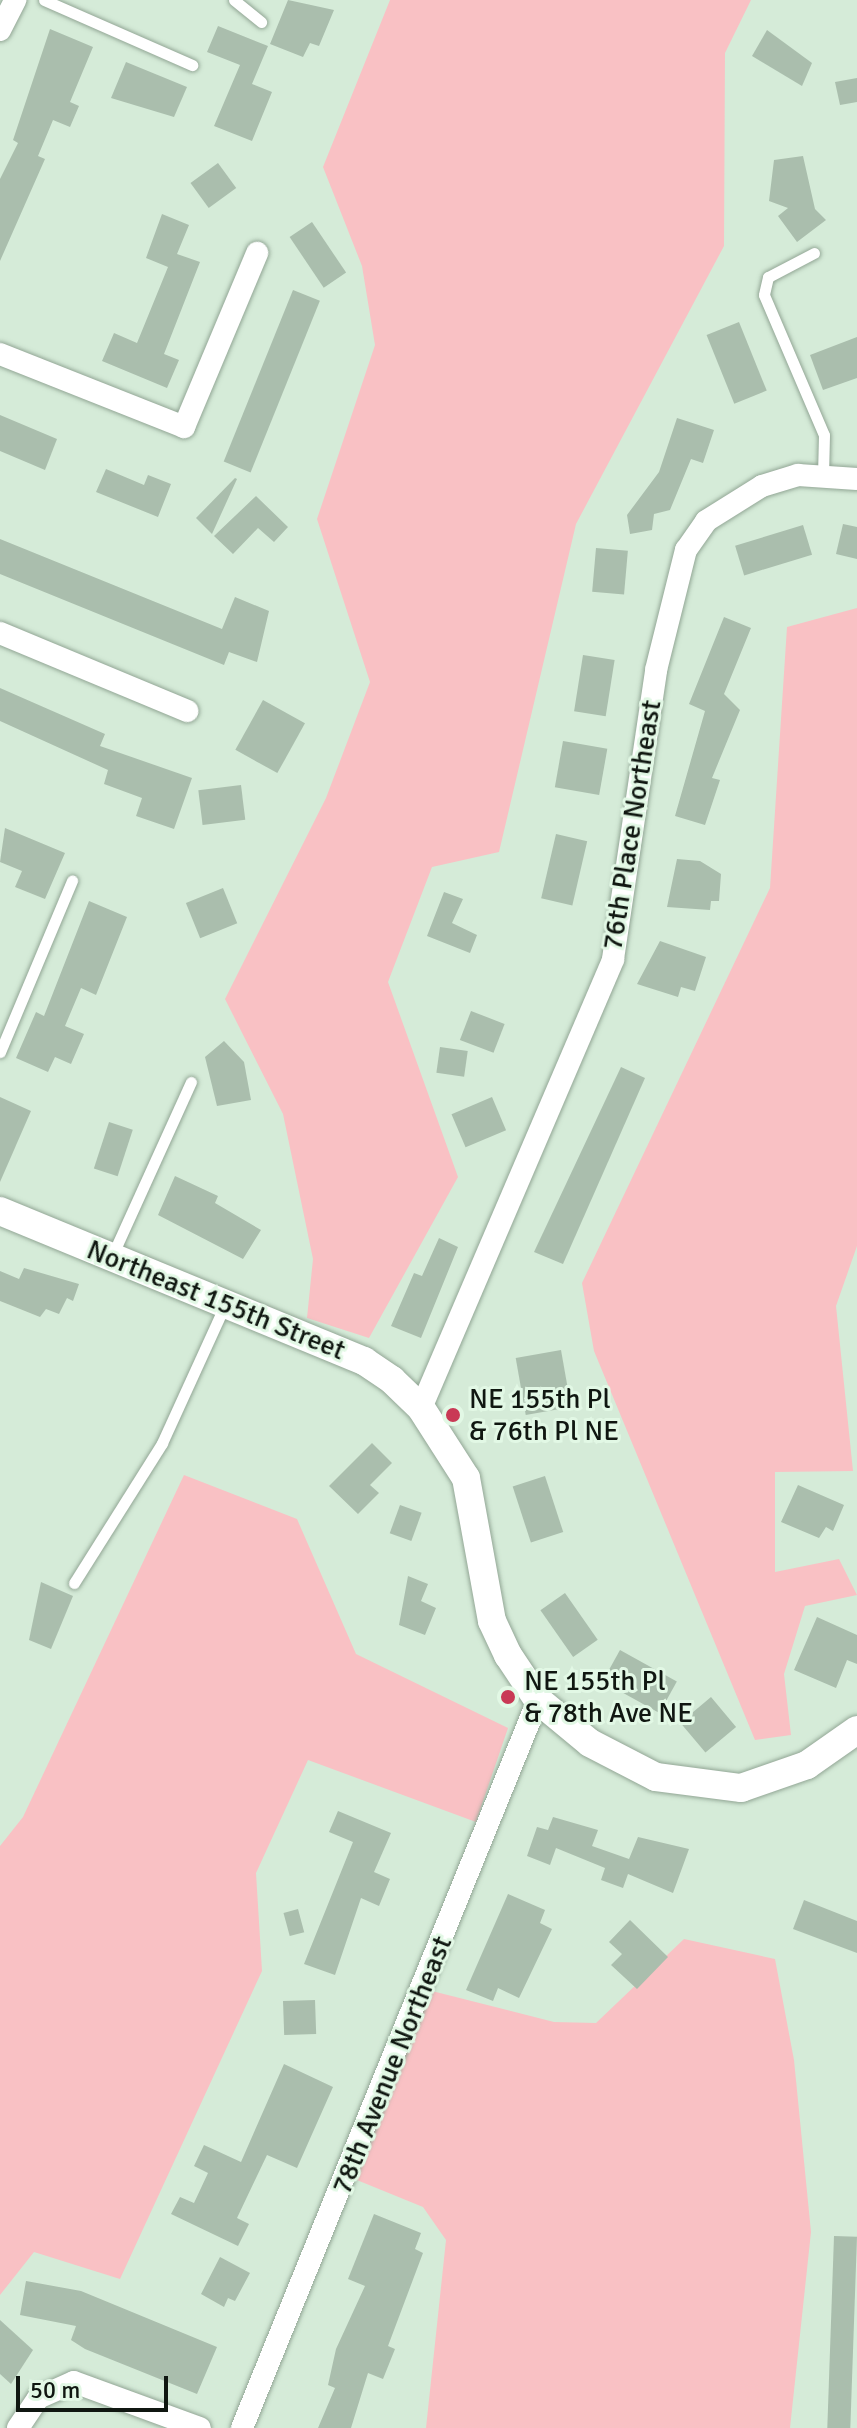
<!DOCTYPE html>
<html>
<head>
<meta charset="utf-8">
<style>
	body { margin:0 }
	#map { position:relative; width:857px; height:2428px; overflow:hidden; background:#d5ebd8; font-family:Signika,sans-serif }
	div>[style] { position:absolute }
	.green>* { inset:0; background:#f9c1c4 }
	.building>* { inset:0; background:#aabead; transform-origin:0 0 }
	.roads { filter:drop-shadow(0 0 2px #92a695) drop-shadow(0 0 2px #92a695) }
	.service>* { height:11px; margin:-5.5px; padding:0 5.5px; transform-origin:5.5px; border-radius:5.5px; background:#fff }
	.minor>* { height:22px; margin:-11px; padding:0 11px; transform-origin:11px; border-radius:11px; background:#fff }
	.tertiary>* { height:28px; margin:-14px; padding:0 14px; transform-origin:14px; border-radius:14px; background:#fff }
	.dots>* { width:22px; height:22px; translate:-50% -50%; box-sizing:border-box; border:4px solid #e2f8e5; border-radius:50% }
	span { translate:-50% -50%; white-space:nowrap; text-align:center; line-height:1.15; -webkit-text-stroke:6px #e2f8e5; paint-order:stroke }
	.street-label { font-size:28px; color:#101711 }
	.poi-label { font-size:28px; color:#101711 }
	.left { translate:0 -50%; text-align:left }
	.scale { position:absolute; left:16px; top:2376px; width:152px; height:36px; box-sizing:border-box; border:4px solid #101711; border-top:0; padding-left:10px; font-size:24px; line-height:28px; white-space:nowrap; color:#101711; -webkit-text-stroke:6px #e2f8e5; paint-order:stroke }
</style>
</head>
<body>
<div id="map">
	<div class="green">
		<i style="clip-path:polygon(390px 0,751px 0,725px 53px,724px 246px,576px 524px,499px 852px,432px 867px,388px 982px,458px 1177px,369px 1338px,307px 1318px,313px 1259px,283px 1114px,225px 999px,326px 798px,370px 682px,317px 519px,375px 345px,362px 266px,323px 167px)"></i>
		<i style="clip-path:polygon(857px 608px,857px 1246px,836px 1306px,853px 1471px,775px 1472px,775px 1572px,839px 1559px,857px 1595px,805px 1606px,784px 1674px,791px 1735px,755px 1740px,594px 1351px,582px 1283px,770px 888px,787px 627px)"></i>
		<i style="clip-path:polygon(184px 1475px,297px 1519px,356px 1654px,508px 1728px,476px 1822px,308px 1760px,256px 1873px,262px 1971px,120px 2279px,34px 2252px,0 2295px,0 1846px,23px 1817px)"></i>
		<i style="clip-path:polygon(684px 1939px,775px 1959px,794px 2060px,811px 2232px,790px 2428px,426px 2428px,446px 2240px,423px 2207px,347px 2176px,424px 1989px,554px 2022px,596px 2023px)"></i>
	</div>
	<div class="building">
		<i style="clip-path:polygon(288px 0,334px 10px,319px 46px,310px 43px,303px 57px,270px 44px)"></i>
		<i style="clip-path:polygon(218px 26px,268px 46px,252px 84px,272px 92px,252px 141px,214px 126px,240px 65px,207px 52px)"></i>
		<i style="clip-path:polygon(50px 29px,93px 47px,70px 102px,79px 106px,70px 127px,53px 120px,38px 156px,45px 159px,0 261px,0 179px,18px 143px,13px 140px)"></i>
		<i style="clip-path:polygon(767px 30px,812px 63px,802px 86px,752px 56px)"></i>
		<i style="clip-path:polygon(126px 62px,187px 87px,174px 117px,111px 98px)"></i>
		<i style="clip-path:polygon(857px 78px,857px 102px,840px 105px,835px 82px)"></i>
		<i style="clip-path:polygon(803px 156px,815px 209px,826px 220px,797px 242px,778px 216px,788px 208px,769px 201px,774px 160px)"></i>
		<i style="left:218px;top:163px;width:31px;height:34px;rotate:54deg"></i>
		<i style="clip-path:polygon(162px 214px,189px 225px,177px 254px,200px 262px,164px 354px,179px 360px,167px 388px,102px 361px,114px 333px,137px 343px,168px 267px,146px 258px)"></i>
		<i style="left:312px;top:222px;width:61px;height:27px;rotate:56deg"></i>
		<i style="left:293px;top:290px;width:29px;height:185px;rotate:22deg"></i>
		<i style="left:739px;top:322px;width:74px;height:35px;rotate:68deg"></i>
		<i style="clip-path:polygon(857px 337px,857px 378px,823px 390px,810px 355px)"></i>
		<i style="clip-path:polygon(0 415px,57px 439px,45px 470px,0 451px)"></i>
		<i style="clip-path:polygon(677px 418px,714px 430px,703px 463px,691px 459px,670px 510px,654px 514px,652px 530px,630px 534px,627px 515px,659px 472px)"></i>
		<i style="clip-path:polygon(106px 469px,144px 485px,148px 475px,171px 484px,158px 517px,96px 492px)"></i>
		<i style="clip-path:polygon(235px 478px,237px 479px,212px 534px,196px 518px)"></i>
		<i style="clip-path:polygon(256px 496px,288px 527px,274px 542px,258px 528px,233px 554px,214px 536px)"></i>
		<i style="clip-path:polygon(843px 524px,857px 527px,857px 559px,836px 554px)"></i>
		<i style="left:803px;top:525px;width:31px;height:71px;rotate:73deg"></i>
		<i style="clip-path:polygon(0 539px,222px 629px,235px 597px,269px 611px,257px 662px,229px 652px,224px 665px,0 574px)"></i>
		<i style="left:596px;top:548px;width:32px;height:44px;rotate:5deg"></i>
		<i style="clip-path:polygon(724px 617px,751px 628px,724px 694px,740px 710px,712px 778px,720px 780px,705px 825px,675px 816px,705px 711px,689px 704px)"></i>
		<i style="left:583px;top:655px;width:32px;height:57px;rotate:9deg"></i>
		<i style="clip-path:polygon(0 688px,105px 734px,100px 746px,192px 778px,174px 829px,136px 816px,142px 798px,104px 784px,108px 770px,0 721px)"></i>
		<i style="left:263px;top:700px;width:48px;height:57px;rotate:29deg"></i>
		<i style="left:563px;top:741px;width:45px;height:47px;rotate:10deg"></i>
		<i style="left:241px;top:785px;width:35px;height:43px;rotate:83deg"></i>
		<i style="clip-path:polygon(5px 828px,65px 853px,45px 899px,15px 887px,22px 871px,0 862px)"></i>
		<i style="left:556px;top:834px;width:32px;height:66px;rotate:13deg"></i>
		<i style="clip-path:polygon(677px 859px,700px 861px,721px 874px,719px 901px,711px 901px,710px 910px,667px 907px)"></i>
		<i style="left:223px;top:888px;width:38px;height:40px;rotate:68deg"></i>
		<i style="clip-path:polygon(444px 892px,463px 899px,452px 923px,477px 935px,470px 953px,427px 936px)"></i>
		<i style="clip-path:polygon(89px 901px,127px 917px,96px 995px,81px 988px,65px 1026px,84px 1034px,71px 1064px,55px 1057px,48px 1072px,16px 1058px,36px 1012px,44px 1016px)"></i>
		<i style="clip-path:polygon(660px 941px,706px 957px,695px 991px,681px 987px,678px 997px,637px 984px)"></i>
		<i style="left:471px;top:1011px;width:36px;height:31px;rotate:21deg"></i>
		<i style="clip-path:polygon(224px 1041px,244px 1062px,251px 1100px,217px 1106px,205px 1057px)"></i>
		<i style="left:440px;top:1047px;width:28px;height:26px;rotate:8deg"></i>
		<i style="clip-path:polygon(621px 1067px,645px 1078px,563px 1264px,534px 1252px)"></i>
		<i style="clip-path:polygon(0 1097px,31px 1111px,0 1182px)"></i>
		<i style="left:492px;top:1097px;width:36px;height:44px;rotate:67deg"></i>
		<i style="left:109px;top:1122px;width:25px;height:49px;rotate:18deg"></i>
		<i style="clip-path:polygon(175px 1176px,218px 1196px,215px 1203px,261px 1230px,243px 1259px,158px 1215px)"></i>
		<i style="clip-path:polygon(439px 1238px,458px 1247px,421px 1338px,391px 1326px,414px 1273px,422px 1276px)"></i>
		<i style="clip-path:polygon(24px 1268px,79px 1284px,73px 1301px,67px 1298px,59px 1314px,46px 1309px,40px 1317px,0 1301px,0 1271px,19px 1279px)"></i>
		<i style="left:561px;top:1350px;width:58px;height:46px;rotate:80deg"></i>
		<i style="clip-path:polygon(372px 1443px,392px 1463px,370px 1485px,379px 1493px,358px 1514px,329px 1486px)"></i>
		<i style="left:545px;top:1476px;width:59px;height:34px;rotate:72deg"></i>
		<i style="clip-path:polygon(798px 1485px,844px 1505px,833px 1531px,826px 1527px,819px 1538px,781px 1522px)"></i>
		<i style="left:400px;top:1505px;width:23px;height:30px;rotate:20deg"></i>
		<i style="clip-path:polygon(408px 1576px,428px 1584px,421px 1601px,436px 1608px,425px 1635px,399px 1625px)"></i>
		<i style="clip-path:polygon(41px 1582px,73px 1596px,51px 1649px,29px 1640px)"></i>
		<i style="left:565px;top:1593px;width:57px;height:30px;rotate:55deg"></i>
		<i style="clip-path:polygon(817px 1617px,857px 1635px,857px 1664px,847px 1660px,836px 1688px,794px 1670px)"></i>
		<i style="left:620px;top:1650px;width:65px;height:36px;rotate:29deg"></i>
		<i style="left:711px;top:1697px;width:39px;height:40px;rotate:50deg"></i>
		<i style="clip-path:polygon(338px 1811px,391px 1833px,374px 1872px,390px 1879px,379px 1906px,361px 1898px,335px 1975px,304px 1964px,353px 1842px,329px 1832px)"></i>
		<i style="clip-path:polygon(553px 1817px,598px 1830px,592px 1846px,629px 1859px,638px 1837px,689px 1849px,673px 1893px,628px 1874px,623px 1888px,601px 1880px,605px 1868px,556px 1848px,550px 1865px,527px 1856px,537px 1827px,548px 1830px)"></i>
		<i style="clip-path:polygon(508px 1894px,545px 1910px,540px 1923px,552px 1929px,519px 1998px,498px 1988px,493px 2001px,466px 1990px)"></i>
		<i style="clip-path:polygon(804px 1900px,857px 1921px,857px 1953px,793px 1929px)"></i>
		<i style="left:298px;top:1909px;width:24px;height:15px;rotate:75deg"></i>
		<i style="clip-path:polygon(630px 1920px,668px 1957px,637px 1989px,611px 1965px,622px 1954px,609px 1942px)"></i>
		<i style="left:315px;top:2000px;width:34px;height:32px;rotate:88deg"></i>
		<i style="clip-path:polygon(284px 2064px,333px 2087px,297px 2168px,267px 2155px,237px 2218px,249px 2224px,238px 2246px,171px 2214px,180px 2197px,194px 2203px,208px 2173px,194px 2166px,204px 2145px,241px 2162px)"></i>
		<i style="clip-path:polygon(374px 2214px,421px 2233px,415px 2249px,423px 2253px,388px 2346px,395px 2349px,383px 2379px,368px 2373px,351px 2428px,318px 2428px,335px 2388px,328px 2385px,336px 2349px,365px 2286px,348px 2279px)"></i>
		<i style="left:834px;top:2236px;width:23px;height:192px;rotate:2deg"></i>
		<i style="clip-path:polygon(220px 2257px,250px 2273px,235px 2301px,228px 2298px,224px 2307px,201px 2294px)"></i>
		<i style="clip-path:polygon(26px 2281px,81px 2291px,217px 2347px,197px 2394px,85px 2349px,71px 2340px,76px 2326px,20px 2315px)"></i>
		<i style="clip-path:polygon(0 2320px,33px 2350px,11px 2384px,0 2374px)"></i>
	</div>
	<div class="roads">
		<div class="service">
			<i style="left:44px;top:0;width:162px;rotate:23.7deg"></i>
			<i style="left:234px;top:0;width:35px;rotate:39deg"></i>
			<i style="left:814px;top:253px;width:52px;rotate:152.4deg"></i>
			<i style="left:768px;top:277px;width:18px;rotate:103deg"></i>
			<i style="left:764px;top:295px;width:152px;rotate:66.8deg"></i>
			<i style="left:824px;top:435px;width:42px;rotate:91.4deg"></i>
			<i style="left:0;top:1052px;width:186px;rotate:-67.2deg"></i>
			<i style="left:112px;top:1256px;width:191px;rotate:-65.6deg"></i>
			<i style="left:74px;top:1583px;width:165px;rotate:-57.8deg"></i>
			<i style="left:162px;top:1443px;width:152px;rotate:-65.5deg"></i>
		</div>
		<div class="minor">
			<i style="left:0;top:30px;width:34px;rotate:-63deg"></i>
			<i style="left:0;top:354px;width:198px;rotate:21.6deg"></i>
			<i style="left:184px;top:427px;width:189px;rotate:-67.2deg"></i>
			<i style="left:0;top:633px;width:203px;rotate:22.6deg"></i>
			<i style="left:421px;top:1408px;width:488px;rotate:-66.8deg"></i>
			<i style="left:613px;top:959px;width:292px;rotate:-81.5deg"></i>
			<i style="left:656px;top:670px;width:124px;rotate:-76deg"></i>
			<i style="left:686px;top:550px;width:35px;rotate:-55deg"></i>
			<i style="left:706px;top:521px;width:66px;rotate:-32deg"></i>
			<i style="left:762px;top:486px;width:38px;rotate:-17deg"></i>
			<i style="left:798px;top:475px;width:59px;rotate:3.9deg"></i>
			<i style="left:18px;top:2428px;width:36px;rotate:-56deg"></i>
			<i style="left:38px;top:2398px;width:39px;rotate:-24deg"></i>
			<i style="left:74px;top:2382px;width:134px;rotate:20.1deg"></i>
			<i style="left:242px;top:2428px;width:786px;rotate:-67.87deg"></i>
		</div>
		<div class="tertiary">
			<i style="left:0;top:1211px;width:394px;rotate:22.4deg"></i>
			<i style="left:364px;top:1361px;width:34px;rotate:34deg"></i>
			<i style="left:392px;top:1380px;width:40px;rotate:44deg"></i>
			<i style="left:421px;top:1408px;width:83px;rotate:57.3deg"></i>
			<i style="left:466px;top:1478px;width:145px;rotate:79.7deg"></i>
			<i style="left:492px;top:1621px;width:38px;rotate:65deg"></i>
			<i style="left:508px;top:1655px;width:54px;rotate:56.3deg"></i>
			<i style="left:538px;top:1700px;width:67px;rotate:39.6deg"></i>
			<i style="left:590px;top:1743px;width:74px;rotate:27.3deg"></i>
			<i style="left:656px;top:1777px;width:86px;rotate:7.4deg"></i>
			<i style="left:741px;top:1788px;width:70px;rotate:-19.2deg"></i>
			<i style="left:807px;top:1765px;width:61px;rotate:-35deg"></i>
		</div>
	</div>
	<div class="dots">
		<i style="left:453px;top:1415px;background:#c93955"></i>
		<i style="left:508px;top:1697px;background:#c93955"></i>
	</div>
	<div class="street-label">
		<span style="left:632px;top:825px;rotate:-81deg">76th Place Northeast</span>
		<span style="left:216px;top:1300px;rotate:22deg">Northeast 155th Street</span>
		<span style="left:392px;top:2065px;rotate:-68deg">78th Avenue Northeast</span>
	</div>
	<div class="poi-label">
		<span class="left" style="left:469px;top:1415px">NE 155th Pl<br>&amp; 76th Pl NE</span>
		<span class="left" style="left:524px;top:1697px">NE 155th Pl<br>&amp; 78th Ave NE</span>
	</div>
	<div class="scale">50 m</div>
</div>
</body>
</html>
